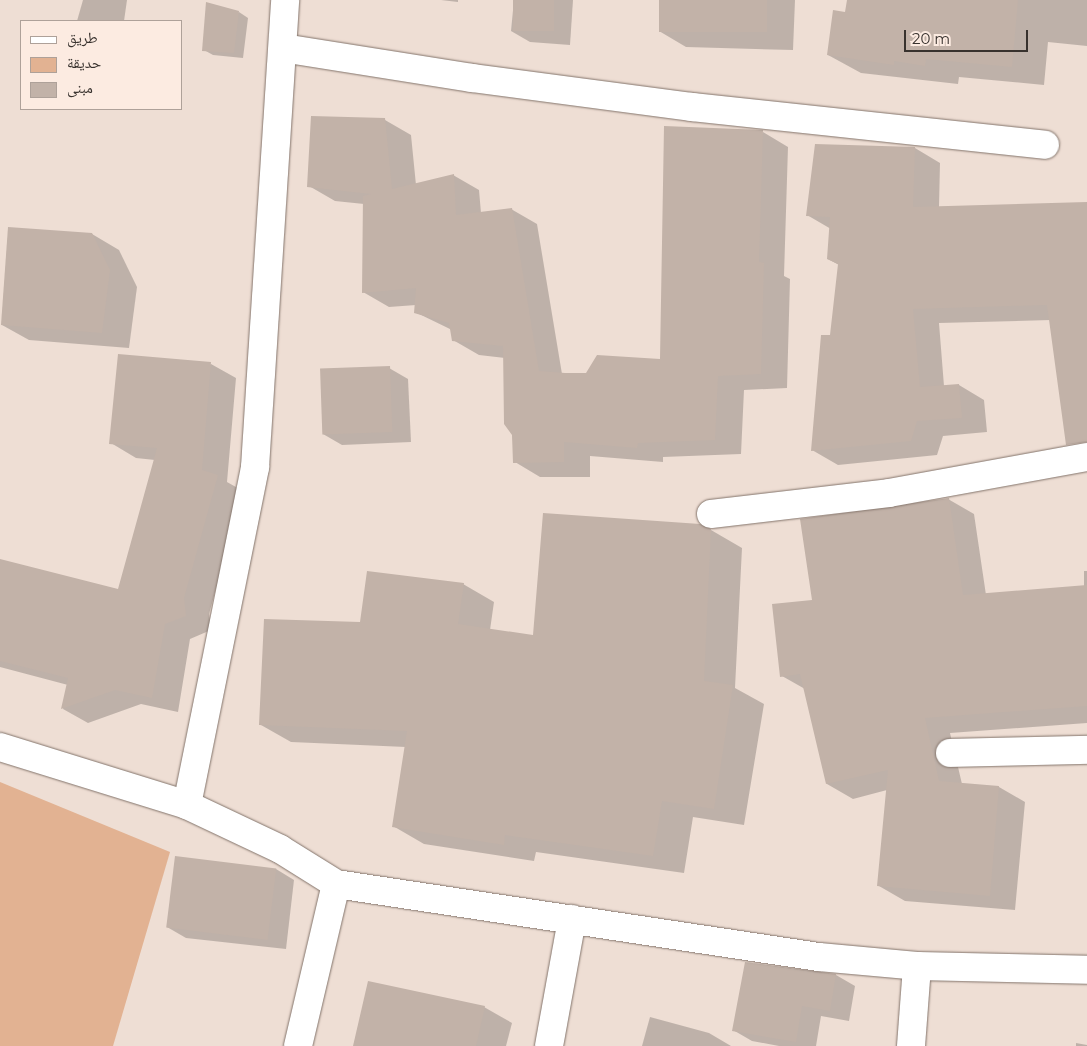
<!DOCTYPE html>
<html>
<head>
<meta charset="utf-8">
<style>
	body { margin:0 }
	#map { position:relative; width:1087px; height:1046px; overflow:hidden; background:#eeded4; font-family:Montserrat,"Noto Naskh Arabic",sans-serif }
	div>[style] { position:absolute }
	.green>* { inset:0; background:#e2b292 }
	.shadow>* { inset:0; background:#0003 }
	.building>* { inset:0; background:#c2b2a8; transform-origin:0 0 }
	.roads { filter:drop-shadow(0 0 1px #83746b) drop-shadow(0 0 1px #83746b) }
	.minor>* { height:28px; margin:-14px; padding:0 14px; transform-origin:14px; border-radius:14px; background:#fff }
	span { translate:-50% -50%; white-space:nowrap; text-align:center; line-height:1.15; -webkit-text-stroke:5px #fcebe1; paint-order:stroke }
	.legend { position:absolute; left:20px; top:20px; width:162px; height:90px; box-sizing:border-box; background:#fcebe1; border:1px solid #aea199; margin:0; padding:6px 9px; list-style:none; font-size:15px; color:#38322e }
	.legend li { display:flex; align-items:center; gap:10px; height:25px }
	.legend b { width:25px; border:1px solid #aea199 }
	.scale { position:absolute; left:904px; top:30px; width:124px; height:22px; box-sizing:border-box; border:2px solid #38322e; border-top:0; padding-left:6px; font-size:15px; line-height:18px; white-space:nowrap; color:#38322e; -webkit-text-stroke:4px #fcebe1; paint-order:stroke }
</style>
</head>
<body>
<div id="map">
	<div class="green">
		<i style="clip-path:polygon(0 782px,170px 852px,113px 1046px,0 1046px)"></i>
	</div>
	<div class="shadow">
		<i style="clip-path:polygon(83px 0,127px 0,124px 21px,77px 21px)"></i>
		<i style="clip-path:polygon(441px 0,458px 0,458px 2px)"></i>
		<i style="clip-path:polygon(514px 0,573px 0,570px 45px,530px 42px,511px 31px)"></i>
		<i style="clip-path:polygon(660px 0,795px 0,793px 50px,686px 47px,659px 31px)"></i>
		<i style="clip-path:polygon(849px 0,1087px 0,1087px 46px,1048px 42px,1044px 85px,959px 77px,958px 84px,861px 73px,828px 55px,846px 13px)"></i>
		<i style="clip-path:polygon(239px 12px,248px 18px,243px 58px,213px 55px,204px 50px)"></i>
		<i style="clip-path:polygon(385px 120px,411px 135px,416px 185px,453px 175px,479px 190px,481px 213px,511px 209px,537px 224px,562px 374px,587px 374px,662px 360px,763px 132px,788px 147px,784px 276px,790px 279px,787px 388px,744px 390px,741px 454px,663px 457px,663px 462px,590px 456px,590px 477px,540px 477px,515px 462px,505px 358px,479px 355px,453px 340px,452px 330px,415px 312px,416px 305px,389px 307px,363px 292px,364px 204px,335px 201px,309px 186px)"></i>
		<i style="clip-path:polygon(915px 148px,940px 163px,939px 207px,1087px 204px,1087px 405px,1051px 320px,939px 323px,944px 386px,959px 385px,984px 400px,987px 432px,943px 436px,937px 455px,838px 465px,812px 450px,831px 336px,839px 265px,828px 259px,831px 229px,807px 215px)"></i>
		<i style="clip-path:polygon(92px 234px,119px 250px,137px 287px,129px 348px,29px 340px,2px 325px)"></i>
		<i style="clip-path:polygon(211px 364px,236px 378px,227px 482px,243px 491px,209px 614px,211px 630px,190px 639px,178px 712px,141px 704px,88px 723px,63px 709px,68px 685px,0 667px,0 560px,119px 590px,155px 460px,136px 458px,111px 443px)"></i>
		<i style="clip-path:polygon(389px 368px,408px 379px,411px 442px,342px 445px,323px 434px)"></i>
		<i style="clip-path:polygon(948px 499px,974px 514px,986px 595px,1084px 586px,1084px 571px,1087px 571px,1087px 723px,950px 733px,962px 784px,999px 787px,1025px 802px,1015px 910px,905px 901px,879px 886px,887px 790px,853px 799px,827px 784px,805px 689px,782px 676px,814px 601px)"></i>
		<i style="clip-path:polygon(711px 530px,742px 548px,735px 688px,764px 704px,744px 825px,693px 817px,684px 873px,536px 852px,534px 861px,424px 844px,393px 826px,406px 747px,291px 742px,261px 725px,362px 624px,463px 584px,494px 602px,490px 630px,534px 637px)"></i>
		<i style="clip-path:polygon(276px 869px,294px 880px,286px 949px,186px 938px,167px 927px)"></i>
		<i style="clip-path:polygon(746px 963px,836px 975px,855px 986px,849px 1021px,821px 1016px,816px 1046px,779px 1046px,752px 1041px,733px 1030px)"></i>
		<i style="clip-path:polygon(484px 1007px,512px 1023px,506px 1046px,355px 1046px)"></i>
		<i style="clip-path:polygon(650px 1017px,709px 1033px,731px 1046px,642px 1046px)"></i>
		<i style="clip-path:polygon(1076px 1043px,1087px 1045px,1087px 1046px,1076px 1046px)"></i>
	</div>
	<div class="building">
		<i style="left:513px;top:0;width:41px;height:31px"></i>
		<i style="left:659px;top:0;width:108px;height:32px"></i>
		<i style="clip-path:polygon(847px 0,1018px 0,1012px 67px,926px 59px,925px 66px,894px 61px,894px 65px,827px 55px,833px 10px,845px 12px)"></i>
		<i style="clip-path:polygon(206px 2px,239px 11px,234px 53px,202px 51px)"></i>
		<i style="clip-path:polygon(311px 116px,385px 118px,392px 189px,454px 174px,456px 215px,512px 208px,539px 371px,565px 373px,586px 373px,597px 355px,660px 359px,664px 126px,763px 130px,759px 262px,764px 263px,761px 374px,718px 376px,715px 440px,638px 443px,637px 448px,564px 442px,564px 462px,513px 463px,512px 435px,504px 424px,503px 346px,452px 341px,449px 323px,414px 313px,416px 288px,362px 293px,363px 196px,371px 194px,307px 187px)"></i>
		<i style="clip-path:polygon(815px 144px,915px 147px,913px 207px,1087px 202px,1087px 442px,1066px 445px,1047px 305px,913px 309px,920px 387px,959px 384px,962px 418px,917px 421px,911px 441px,811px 451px,821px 335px,830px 335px,838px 264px,827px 259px,830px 217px,806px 216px)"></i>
		<i style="clip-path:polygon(8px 227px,92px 233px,110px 270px,102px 333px,1px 325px)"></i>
		<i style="clip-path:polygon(118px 354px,211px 362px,202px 470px,218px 475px,184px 598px,186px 616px,165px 624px,152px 698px,115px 690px,61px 709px,68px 678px,0 661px,0 559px,118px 589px,157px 448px,109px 444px)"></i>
		<i style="left:390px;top:366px;width:66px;height:70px;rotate:88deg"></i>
		<i style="clip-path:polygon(949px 498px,963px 595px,1087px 585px,1087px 706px,925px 718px,939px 781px,999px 786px,990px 896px,877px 886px,888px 770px,826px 784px,800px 674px,780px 677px,772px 604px,812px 600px,800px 519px)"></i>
		<i style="clip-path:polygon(543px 513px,700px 524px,711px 529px,704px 681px,733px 685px,714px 809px,662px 801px,653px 856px,505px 835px,504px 845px,392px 827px,407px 731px,259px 725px,264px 619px,360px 622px,367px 571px,464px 583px,458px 624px,533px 635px)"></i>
		<i style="left:175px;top:856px;width:102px;height:72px;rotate:7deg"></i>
		<i style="clip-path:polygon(745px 962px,836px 974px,830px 1011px,802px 1006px,796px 1042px,732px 1031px)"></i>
		<i style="clip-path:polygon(368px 981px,485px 1006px,476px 1046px,353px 1046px)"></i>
	</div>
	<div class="roads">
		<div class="minor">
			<i style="left:283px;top:48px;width:191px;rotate:9deg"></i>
			<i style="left:472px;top:78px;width:222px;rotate:7.5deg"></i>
			<i style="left:692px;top:107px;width:355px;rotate:6.1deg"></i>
			<i style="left:711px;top:514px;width:179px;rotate:-6.7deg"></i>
			<i style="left:889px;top:493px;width:201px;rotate:-10.3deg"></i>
			<i style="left:0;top:747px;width:196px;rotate:17.2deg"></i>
			<i style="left:187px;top:805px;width:103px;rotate:25.3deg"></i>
			<i style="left:280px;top:849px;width:66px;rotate:32deg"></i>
			<i style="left:336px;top:884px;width:488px;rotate:8.6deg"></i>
			<i style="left:819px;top:957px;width:98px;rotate:5.2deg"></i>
			<i style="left:917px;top:966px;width:170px;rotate:1.3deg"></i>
			<i style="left:950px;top:753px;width:137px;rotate:-1.3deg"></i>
			<i style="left:187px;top:805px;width:345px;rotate:-78.6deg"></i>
			<i style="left:255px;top:467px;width:468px;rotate:-86.3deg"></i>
			<i style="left:298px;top:1046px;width:166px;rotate:-76.8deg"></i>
			<i style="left:549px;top:1046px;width:129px;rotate:-79.7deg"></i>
			<i style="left:911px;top:1046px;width:80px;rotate:-85.7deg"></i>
		</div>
	</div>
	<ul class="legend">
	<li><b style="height:6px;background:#fff"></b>طريق</li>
	<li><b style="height:14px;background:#e2b292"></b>حديقة</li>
	<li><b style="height:14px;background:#c2b2a8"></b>مبنى</li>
	</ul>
	<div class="scale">20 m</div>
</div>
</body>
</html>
